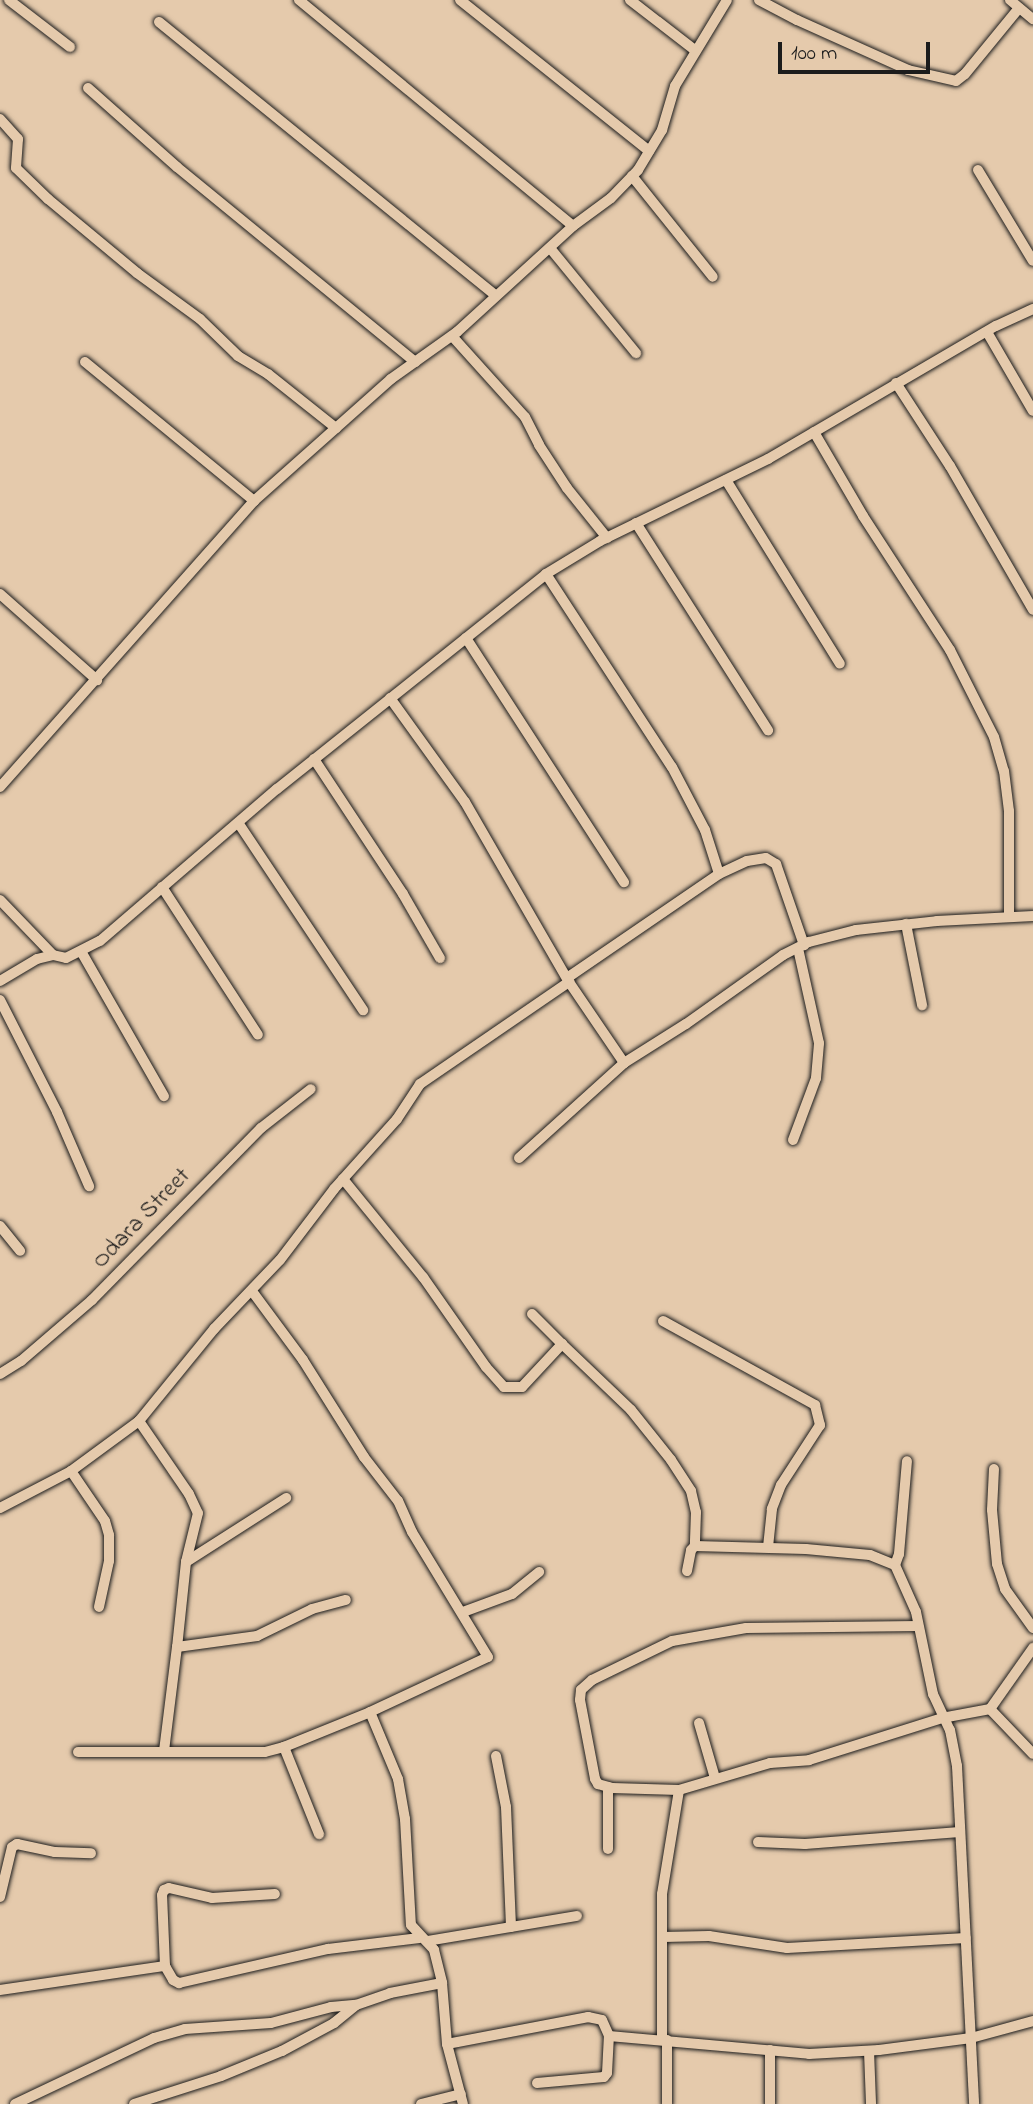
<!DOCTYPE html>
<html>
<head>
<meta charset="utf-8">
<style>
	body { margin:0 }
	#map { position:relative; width:1033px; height:2104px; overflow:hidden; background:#e5caac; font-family:"Indie Flower",sans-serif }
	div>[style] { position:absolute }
	.roads { filter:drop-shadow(0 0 2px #1c1c1c) drop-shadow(0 0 2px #1c1c1c) }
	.minor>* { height:10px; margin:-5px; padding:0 5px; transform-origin:5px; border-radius:5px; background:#e5caac }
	span { translate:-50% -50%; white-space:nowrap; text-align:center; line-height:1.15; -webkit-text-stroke:7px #e5caac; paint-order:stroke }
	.street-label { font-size:24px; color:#1c1c1c }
	.scale { position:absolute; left:778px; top:42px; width:152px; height:32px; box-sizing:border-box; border:4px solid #1c1c1c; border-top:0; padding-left:9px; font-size:21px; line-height:24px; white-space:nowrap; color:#1c1c1c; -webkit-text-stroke:5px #e5caac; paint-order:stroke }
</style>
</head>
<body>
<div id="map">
	<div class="roads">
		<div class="minor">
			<i style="left:9px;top:0;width:77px;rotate:37.6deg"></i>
			<i style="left:299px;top:0;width:355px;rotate:39.5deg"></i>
			<i style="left:460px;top:0;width:242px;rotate:38.6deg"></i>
			<i style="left:630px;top:0;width:83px;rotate:37.7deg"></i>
			<i style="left:759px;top:0;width:43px;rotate:27.8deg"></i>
			<i style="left:797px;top:20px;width:122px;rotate:24.2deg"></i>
			<i style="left:908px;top:70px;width:49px;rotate:12.9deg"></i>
			<i style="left:956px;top:81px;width:11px;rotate:-38deg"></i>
			<i style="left:965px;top:74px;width:85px;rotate:-50.7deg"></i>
			<i style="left:1010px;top:0;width:30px;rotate:40deg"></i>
			<i style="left:159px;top:22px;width:434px;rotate:39.1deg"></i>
			<i style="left:88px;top:88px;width:119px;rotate:41.6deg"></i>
			<i style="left:177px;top:167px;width:308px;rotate:39.3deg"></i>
			<i style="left:0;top:119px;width:27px;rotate:48deg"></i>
			<i style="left:18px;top:139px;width:29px;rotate:94deg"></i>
			<i style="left:16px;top:168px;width:45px;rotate:44.1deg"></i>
			<i style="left:48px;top:199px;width:116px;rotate:39.7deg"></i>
			<i style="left:137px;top:273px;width:78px;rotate:36.1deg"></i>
			<i style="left:200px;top:319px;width:53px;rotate:44.2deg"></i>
			<i style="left:238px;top:356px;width:35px;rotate:31deg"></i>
			<i style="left:268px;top:374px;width:87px;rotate:38.5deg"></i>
			<i style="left:978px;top:170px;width:106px;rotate:58.9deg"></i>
			<i style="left:632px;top:176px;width:129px;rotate:51.3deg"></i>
			<i style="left:550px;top:248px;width:136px;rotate:50.7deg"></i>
			<i style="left:987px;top:332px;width:91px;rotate:59.8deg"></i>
			<i style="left:452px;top:336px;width:109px;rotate:48deg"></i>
			<i style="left:525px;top:417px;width:31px;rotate:63deg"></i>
			<i style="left:539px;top:445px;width:51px;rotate:56.9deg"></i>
			<i style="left:567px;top:488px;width:64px;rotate:51.3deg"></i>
			<i style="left:85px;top:362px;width:219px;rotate:39.4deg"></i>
			<i style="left:896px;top:383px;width:99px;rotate:57deg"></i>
			<i style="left:950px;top:466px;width:166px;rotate:60deg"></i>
			<i style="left:814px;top:432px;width:97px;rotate:59.7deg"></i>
			<i style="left:863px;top:516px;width:160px;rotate:57deg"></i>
			<i style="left:950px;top:650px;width:97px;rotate:63.2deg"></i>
			<i style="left:994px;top:737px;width:35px;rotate:74deg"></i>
			<i style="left:1004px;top:771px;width:40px;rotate:82.9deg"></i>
			<i style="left:1009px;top:811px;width:106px;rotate:90deg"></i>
			<i style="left:726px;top:480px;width:216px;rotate:58.2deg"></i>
			<i style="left:636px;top:523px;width:246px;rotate:57.5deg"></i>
			<i style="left:546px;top:574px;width:230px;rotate:56.9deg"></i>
			<i style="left:672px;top:767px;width:71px;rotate:62.4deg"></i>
			<i style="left:705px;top:830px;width:46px;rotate:72.3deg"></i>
			<i style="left:0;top:594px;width:130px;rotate:41.6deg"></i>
			<i style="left:466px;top:638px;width:291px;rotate:57.1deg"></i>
			<i style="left:390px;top:698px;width:128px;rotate:54.2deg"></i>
			<i style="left:465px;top:802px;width:208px;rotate:60deg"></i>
			<i style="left:569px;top:982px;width:98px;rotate:55.8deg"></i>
			<i style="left:314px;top:759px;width:162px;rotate:56.6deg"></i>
			<i style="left:403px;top:894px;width:74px;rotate:60deg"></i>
			<i style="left:0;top:787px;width:383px;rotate:-48.4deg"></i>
			<i style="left:254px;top:501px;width:183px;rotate:-41.7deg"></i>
			<i style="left:391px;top:379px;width:81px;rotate:-35.5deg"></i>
			<i style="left:457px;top:332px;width:157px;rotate:-42.4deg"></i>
			<i style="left:573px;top:226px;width:47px;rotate:-36.4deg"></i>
			<i style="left:611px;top:198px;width:39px;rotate:-46deg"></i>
			<i style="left:638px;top:170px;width:47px;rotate:-59deg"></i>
			<i style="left:662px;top:130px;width:46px;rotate:-73.5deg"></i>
			<i style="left:675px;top:86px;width:100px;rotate:-58.8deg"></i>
			<i style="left:239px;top:824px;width:224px;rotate:56.3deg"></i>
			<i style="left:162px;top:887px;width:176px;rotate:57deg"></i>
			<i style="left:0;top:900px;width:76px;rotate:46.1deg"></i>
			<i style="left:906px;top:924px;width:83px;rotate:78.8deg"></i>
			<i style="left:82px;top:953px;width:165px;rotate:60.2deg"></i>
			<i style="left:567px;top:978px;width:184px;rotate:-34.4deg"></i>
			<i style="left:719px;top:874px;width:31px;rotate:-25deg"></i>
			<i style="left:747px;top:861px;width:19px;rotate:-9deg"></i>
			<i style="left:766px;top:858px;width:12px;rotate:31deg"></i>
			<i style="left:776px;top:864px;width:86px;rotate:70.9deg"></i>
			<i style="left:0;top:981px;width:43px;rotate:-30.7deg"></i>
			<i style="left:37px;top:959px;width:16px;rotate:-14deg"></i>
			<i style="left:53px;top:955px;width:13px;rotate:13deg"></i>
			<i style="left:66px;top:958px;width:38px;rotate:-27deg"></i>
			<i style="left:100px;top:941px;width:233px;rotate:-40.7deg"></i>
			<i style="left:277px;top:789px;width:344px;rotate:-38.6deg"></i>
			<i style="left:546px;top:574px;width:63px;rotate:-31.4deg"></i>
			<i style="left:600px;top:541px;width:187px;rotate:-26deg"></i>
			<i style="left:768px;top:459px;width:264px;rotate:-30.3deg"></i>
			<i style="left:996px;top:326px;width:41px;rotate:-24.7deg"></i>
			<i style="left:0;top:1000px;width:126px;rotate:63deg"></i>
			<i style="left:57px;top:1112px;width:81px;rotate:66.6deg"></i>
			<i style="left:793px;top:1140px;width:66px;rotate:-69.6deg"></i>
			<i style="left:816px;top:1078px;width:35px;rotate:-85deg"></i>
			<i style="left:819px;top:1043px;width:97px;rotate:-102.5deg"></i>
			<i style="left:519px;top:1158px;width:142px;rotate:-42.1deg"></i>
			<i style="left:624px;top:1063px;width:73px;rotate:-32.2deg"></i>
			<i style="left:686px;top:1024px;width:119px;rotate:-35.4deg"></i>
			<i style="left:783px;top:955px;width:29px;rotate:-27deg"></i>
			<i style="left:809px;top:942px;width:49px;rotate:-14.3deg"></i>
			<i style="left:856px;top:930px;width:81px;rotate:-6.3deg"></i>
			<i style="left:937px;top:921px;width:96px;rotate:-3deg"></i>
			<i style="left:343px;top:1179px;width:127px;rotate:50.8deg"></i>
			<i style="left:423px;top:1277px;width:110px;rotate:55deg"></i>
			<i style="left:486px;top:1367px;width:27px;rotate:48deg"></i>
			<i style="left:504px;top:1387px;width:18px"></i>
			<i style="left:522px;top:1387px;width:59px;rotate:-47.1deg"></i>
			<i style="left:562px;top:1344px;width:95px;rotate:43.7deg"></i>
			<i style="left:631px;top:1410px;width:64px;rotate:51.3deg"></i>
			<i style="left:671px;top:1460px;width:37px;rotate:57deg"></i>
			<i style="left:691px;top:1491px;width:22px;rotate:77deg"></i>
			<i style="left:696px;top:1512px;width:34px;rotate:92deg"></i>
			<i style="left:0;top:1226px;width:32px;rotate:51deg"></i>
			<i style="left:532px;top:1314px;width:42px;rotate:45deg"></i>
			<i style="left:663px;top:1321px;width:174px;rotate:28.9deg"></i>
			<i style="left:815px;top:1405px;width:21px;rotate:76deg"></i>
			<i style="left:820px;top:1425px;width:72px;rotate:123deg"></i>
			<i style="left:781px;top:1485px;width:26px;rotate:111deg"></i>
			<i style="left:772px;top:1509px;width:38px;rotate:96deg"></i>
			<i style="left:0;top:1374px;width:25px;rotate:-32deg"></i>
			<i style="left:21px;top:1361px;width:94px;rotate:-40.7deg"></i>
			<i style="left:92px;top:1300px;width:241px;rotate:-45.5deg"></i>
			<i style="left:261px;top:1128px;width:63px;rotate:-38deg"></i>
			<i style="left:139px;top:1421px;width:88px;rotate:55.6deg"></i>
			<i style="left:189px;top:1494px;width:21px;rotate:65deg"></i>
			<i style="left:198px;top:1513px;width:50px;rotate:103.8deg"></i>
			<i style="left:186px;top:1562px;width:85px;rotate:96deg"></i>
			<i style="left:177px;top:1647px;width:81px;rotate:-7.8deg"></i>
			<i style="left:257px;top:1636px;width:61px;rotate:-26.1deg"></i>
			<i style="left:312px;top:1609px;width:35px;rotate:-15deg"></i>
			<i style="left:994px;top:1469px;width:41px;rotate:92.8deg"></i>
			<i style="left:992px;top:1510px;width:54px;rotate:84.7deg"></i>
			<i style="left:997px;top:1564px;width:26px;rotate:72deg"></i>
			<i style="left:1005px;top:1589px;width:48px;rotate:54.3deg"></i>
			<i style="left:71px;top:1471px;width:60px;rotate:55.8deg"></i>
			<i style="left:105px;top:1521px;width:15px;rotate:74deg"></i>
			<i style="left:109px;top:1535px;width:26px;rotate:90deg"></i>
			<i style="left:109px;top:1561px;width:47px;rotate:102.3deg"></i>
			<i style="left:0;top:1508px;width:80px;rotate:-27.5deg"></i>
			<i style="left:71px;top:1471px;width:84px;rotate:-36.3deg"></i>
			<i style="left:139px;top:1421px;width:119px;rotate:-50.8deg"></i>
			<i style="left:214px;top:1329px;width:95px;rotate:-46.3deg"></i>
			<i style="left:280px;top:1260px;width:89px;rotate:-52.7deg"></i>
			<i style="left:334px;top:1189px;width:94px;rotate:-48deg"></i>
			<i style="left:397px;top:1119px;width:42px;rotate:-56.7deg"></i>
			<i style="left:420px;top:1084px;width:181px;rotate:-34.4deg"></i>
			<i style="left:186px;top:1562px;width:119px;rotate:-32.6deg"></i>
			<i style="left:895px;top:1565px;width:12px;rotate:-70deg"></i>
			<i style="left:899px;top:1554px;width:93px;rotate:-85.1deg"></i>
			<i style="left:687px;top:1571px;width:21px;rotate:-79deg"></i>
			<i style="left:691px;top:1550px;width:6px;rotate:-45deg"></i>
			<i style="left:695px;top:1546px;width:111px;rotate:1.5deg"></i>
			<i style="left:806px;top:1549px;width:64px;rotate:5.4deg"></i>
			<i style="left:870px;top:1555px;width:27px;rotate:22deg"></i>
			<i style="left:895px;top:1565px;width:51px;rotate:65.9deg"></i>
			<i style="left:916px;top:1612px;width:84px;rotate:78.3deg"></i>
			<i style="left:933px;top:1694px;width:40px;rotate:65deg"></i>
			<i style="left:950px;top:1730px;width:37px;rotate:79deg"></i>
			<i style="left:957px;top:1766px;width:338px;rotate:87.1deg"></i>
			<i style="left:463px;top:1612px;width:52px;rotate:-20.2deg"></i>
			<i style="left:512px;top:1594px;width:35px;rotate:-39deg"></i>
			<i style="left:918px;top:1626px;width:172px;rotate:179.3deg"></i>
			<i style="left:746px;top:1628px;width:75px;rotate:170deg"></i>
			<i style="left:672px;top:1641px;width:89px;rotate:154deg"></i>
			<i style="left:592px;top:1680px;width:15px;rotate:138deg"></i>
			<i style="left:581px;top:1690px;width:10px;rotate:96deg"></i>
			<i style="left:580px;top:1700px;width:80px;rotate:79.2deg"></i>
			<i style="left:595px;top:1779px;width:6px;rotate:59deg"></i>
			<i style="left:598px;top:1784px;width:15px;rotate:16deg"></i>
			<i style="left:612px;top:1788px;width:67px;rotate:1.7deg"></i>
			<i style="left:679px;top:1790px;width:95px;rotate:-16.5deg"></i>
			<i style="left:770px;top:1763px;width:39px;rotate:-4deg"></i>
			<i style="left:809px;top:1760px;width:139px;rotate:-17.5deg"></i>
			<i style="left:942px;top:1718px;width:49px;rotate:-10.6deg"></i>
			<i style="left:990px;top:1709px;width:62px;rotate:46.3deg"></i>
			<i style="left:990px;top:1709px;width:75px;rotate:-54.8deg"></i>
			<i style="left:370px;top:1712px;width:73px;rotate:67.3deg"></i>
			<i style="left:398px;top:1779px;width:41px;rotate:80.1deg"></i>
			<i style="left:405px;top:1819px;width:106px;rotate:86.8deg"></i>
			<i style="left:411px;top:1925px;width:34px;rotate:47deg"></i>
			<i style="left:434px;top:1950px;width:34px;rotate:76deg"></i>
			<i style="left:442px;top:1983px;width:61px;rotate:85.3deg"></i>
			<i style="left:447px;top:2044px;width:62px;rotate:75.1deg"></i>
			<i style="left:699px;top:1723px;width:57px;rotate:73.8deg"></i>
			<i style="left:284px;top:1747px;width:94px;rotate:68.1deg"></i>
			<i style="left:164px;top:1751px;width:105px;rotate:-82.9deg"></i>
			<i style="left:78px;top:1752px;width:187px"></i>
			<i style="left:265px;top:1752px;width:20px;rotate:-15deg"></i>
			<i style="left:284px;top:1747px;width:93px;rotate:-22.1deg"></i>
			<i style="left:370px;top:1712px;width:130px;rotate:-25deg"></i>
			<i style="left:488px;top:1657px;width:146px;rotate:-121.3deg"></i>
			<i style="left:412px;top:1532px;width:34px;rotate:-114deg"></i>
			<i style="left:398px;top:1501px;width:56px;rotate:-127.7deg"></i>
			<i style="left:364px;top:1457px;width:115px;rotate:-122.2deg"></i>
			<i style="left:303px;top:1360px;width:86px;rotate:-126.5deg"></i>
			<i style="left:496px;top:1756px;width:52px;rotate:78.9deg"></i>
			<i style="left:506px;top:1807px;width:120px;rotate:87.6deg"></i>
			<i style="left:608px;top:1787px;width:62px;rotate:90deg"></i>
			<i style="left:758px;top:1842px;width:47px;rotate:2.4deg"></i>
			<i style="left:805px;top:1844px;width:155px;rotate:-4.4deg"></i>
			<i style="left:0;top:1897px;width:51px;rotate:-76.5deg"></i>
			<i style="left:12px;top:1847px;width:6px;rotate:-31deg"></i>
			<i style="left:17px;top:1844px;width:39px;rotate:12deg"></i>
			<i style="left:55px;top:1852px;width:36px;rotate:2deg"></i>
			<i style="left:663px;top:1937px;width:46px;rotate:-1.2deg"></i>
			<i style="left:709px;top:1936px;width:79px;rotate:8.7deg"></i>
			<i style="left:787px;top:1948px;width:179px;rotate:-3.2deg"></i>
			<i style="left:427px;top:1941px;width:152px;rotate:-9.5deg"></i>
			<i style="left:165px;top:1966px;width:71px;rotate:-92.4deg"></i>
			<i style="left:162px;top:1895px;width:5px;rotate:-68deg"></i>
			<i style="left:164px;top:1890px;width:5px;rotate:-22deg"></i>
			<i style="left:169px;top:1888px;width:44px;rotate:13.1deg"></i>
			<i style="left:212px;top:1898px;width:63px;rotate:-3.6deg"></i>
			<i style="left:0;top:1990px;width:167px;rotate:-8.3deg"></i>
			<i style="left:165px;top:1966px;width:16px;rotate:60deg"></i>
			<i style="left:173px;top:1980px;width:7px;rotate:27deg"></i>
			<i style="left:179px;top:1983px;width:153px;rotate:-12.9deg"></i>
			<i style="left:328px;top:1949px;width:92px;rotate:-6.9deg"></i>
			<i style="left:662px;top:2039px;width:145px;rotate:-90deg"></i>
			<i style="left:662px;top:1894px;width:105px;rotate:-80.7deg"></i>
			<i style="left:667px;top:2040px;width:64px;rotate:90deg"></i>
			<i style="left:447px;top:2044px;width:144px;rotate:-10.8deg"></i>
			<i style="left:588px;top:2017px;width:14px;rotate:12deg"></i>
			<i style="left:602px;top:2020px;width:17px;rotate:66deg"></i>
			<i style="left:609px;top:2036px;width:201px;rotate:5.1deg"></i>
			<i style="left:809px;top:2054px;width:70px;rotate:-3.3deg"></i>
			<i style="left:879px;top:2050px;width:93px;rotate:-7.4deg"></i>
			<i style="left:971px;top:2038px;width:64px;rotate:-15.3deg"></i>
			<i style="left:770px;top:2050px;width:54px;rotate:90deg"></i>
			<i style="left:869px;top:2051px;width:53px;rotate:87.8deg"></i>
			<i style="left:537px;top:2083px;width:67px;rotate:-5.1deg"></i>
			<i style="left:604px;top:2077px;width:5px;rotate:-53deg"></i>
			<i style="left:607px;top:2073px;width:37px;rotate:-87deg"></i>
			<i style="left:15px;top:2104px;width:154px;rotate:-25.4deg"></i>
			<i style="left:154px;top:2038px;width:32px;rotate:-16deg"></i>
			<i style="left:185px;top:2029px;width:86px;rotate:-4deg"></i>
			<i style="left:271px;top:2023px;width:62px;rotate:-14.9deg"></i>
			<i style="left:331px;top:2007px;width:25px;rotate:-5deg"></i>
			<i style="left:356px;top:2005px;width:36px;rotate:-19deg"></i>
			<i style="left:390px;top:1993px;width:53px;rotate:-10.9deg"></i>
			<i style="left:134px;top:2104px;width:91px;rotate:-17.8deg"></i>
			<i style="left:221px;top:2076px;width:66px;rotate:-22.3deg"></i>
			<i style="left:282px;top:2051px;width:59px;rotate:-28.3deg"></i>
			<i style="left:334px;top:2023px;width:28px;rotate:-39deg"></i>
			<i style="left:421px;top:2104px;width:41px;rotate:-14deg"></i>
		</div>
	</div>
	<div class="street-label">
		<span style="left:142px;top:1219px;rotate:-46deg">Odara Street</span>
	</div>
	<div class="scale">100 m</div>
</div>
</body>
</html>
